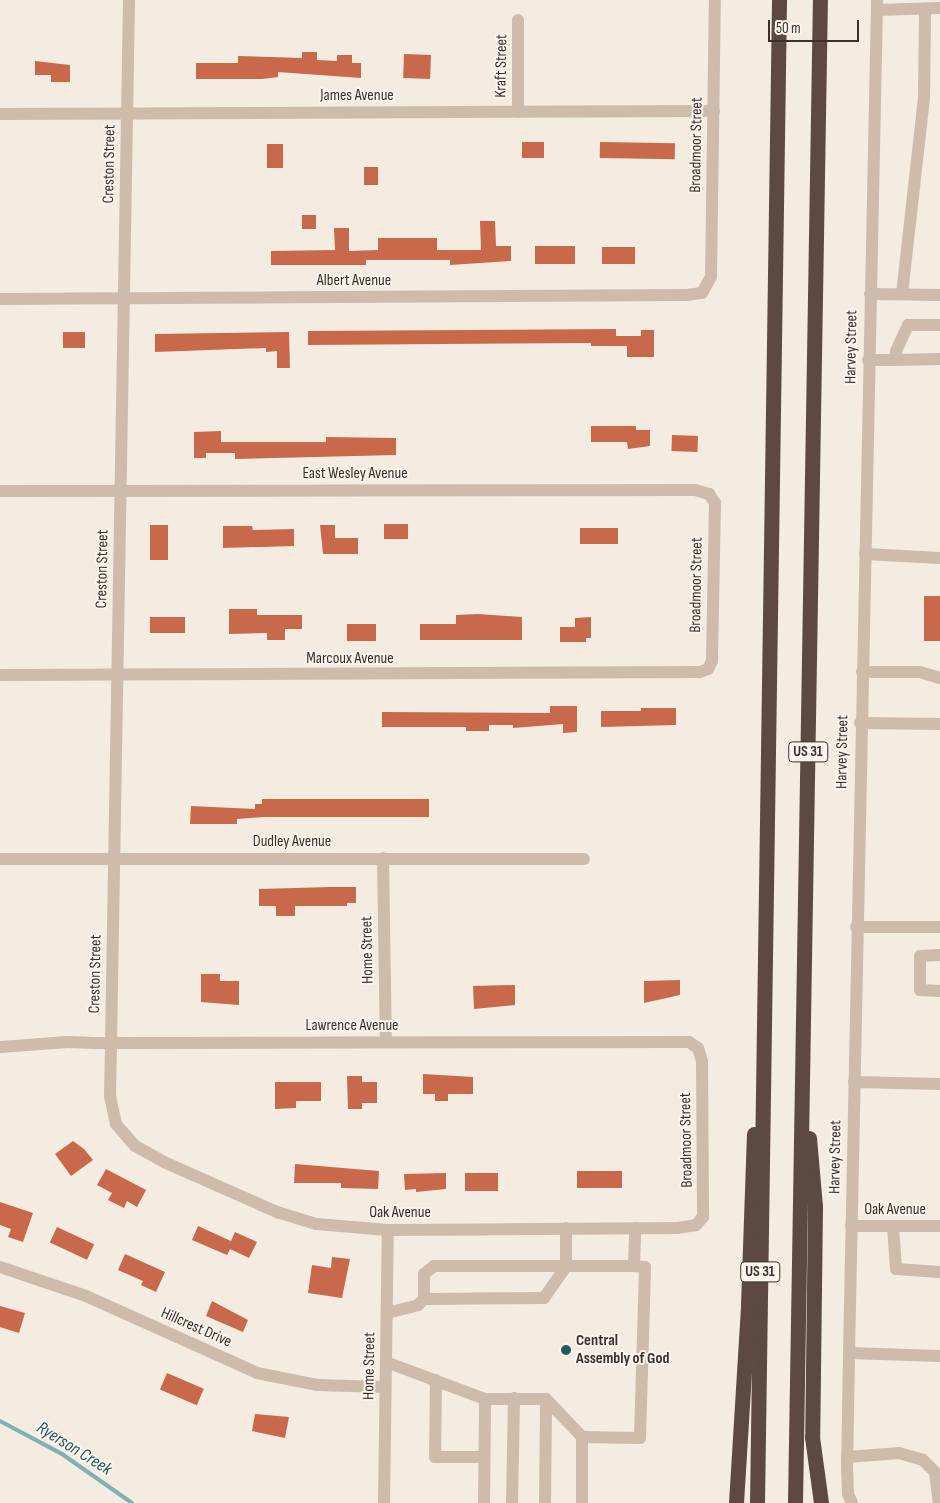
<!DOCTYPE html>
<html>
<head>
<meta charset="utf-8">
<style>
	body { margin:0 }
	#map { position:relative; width:940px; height:1503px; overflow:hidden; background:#f4ebe1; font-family:"Sofia Sans Condensed",sans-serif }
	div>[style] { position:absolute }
	.stream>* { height:4px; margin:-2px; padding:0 2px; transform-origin:2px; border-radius:2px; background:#7fb0b2 }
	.building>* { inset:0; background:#c8694b; transform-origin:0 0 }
	.minor>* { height:12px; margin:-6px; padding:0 6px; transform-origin:6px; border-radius:6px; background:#cdbbac }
	.highway>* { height:15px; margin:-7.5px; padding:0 7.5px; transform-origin:7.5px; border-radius:7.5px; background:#5c4a42 }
	.dots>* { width:14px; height:14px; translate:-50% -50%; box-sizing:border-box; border:2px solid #fbf5ee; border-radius:50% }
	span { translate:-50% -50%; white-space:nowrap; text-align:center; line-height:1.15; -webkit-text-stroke:4px #fbf5ee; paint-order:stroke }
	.shield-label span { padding:1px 4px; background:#fbf5ee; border:1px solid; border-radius:4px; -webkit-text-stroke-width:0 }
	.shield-label { font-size:15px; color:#3b302b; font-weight:700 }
	.street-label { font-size:16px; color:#3b302b }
	.poi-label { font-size:16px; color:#3b302b; font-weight:700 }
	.left { translate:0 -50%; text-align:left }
	.water-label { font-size:18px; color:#1f5a5e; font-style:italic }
	.scale { position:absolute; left:768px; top:20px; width:91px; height:22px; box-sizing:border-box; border:2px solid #3b302b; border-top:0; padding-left:6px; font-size:15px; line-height:18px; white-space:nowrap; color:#3b302b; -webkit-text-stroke:4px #fbf5ee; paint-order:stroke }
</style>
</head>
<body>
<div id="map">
	<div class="stream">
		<i style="left:0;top:1421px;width:70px;rotate:28deg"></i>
		<i style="left:62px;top:1454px;width:85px;rotate:35deg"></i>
	</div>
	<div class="building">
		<i style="clip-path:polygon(302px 52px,317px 52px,317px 60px,337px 61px,337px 55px,352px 55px,352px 63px,361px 63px,361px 78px,278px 72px,278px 77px,262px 79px,196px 79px,196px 63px,238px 63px,238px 56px,302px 58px)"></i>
		<i style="left:404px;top:54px;width:27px;height:24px;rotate:2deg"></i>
		<i style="clip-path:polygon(35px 61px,70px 65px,70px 82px,51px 82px,51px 75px,35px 75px)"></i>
		<i style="left:522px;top:142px;width:22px;height:16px"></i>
		<i style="left:600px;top:142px;width:75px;height:16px;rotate:1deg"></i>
		<i style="left:267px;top:144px;width:16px;height:24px"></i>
		<i style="left:364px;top:167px;width:14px;height:18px"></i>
		<i style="left:302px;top:215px;width:14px;height:14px"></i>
		<i style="clip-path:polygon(480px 221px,495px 221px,496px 246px,511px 246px,511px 261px,450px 265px,450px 260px,366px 260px,366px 265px,271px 265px,271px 251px,335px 250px,334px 228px,349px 228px,349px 251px,378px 250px,378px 238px,437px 238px,437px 250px,481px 250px)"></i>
		<i style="left:535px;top:246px;width:40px;height:18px"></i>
		<i style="left:635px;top:247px;width:17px;height:33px;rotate:90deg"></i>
		<i style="clip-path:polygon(616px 329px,616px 336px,641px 336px,641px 330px,654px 330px,654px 357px,627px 357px,627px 346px,591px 346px,591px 343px,308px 345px,308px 331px)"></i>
		<i style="left:63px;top:332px;width:22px;height:16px"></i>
		<i style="clip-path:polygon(289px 332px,290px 368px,277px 368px,277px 351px,266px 352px,266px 348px,155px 352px,155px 334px)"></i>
		<i style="clip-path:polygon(591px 426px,636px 426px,636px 430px,650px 430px,650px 446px,628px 449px,627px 442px,591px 442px)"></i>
		<i style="clip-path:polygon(221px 431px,221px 442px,326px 442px,326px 437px,396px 438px,396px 455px,235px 459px,235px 453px,206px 453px,206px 458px,194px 458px,194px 432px)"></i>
		<i style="left:672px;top:435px;width:26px;height:16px;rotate:2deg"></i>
		<i style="left:408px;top:524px;width:15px;height:24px;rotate:90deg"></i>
		<i style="left:150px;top:525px;width:18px;height:35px"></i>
		<i style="clip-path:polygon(320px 525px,335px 525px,335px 538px,358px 538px,358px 554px,323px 554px)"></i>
		<i style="clip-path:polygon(223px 526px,252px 526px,253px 530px,294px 529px,294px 546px,223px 548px)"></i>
		<i style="left:580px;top:528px;width:38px;height:16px"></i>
		<i style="left:924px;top:596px;width:16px;height:45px"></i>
		<i style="clip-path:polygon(229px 609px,257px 609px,257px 615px,302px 615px,302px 629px,285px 629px,285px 640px,267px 640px,267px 633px,229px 634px)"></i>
		<i style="clip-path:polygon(478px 614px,522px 617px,522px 640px,420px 640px,420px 624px,456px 624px,456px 615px)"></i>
		<i style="left:150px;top:617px;width:35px;height:16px"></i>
		<i style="clip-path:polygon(591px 617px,591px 638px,586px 638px,586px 642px,560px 642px,560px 627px,575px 627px,575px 618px)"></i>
		<i style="left:347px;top:624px;width:29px;height:17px"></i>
		<i style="clip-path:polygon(550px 706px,577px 706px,577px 732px,563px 733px,563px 724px,513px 728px,513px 725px,489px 725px,489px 731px,466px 731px,466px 727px,382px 727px,382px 712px,550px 713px)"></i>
		<i style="clip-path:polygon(641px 708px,676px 708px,676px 725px,601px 727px,601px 711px,641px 711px)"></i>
		<i style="clip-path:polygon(262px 799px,429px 799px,429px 817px,264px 817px,237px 819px,237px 824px,190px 824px,191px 806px,255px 809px,255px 804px,262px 804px)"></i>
		<i style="clip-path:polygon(330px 887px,356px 887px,356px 903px,347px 903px,347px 906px,295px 906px,295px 916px,276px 916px,276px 906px,259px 906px,259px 889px)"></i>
		<i style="clip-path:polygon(201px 974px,220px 974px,220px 981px,239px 981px,239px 1005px,201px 1002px)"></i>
		<i style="clip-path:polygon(680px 980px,680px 995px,644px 1003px,644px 981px)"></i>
		<i style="clip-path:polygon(515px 985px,515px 1005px,474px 1009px,473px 986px)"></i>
		<i style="clip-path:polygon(423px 1074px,473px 1077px,473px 1094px,448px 1094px,448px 1101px,435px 1101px,435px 1094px,423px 1094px)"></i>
		<i style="clip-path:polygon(347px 1076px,362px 1076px,362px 1082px,377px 1082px,377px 1103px,362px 1103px,362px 1109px,348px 1109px)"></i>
		<i style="clip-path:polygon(275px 1082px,321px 1082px,321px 1101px,296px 1101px,296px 1108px,275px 1109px)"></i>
		<i style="clip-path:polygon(73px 1141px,84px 1149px,93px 1160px,71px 1176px,55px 1154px)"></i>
		<i style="clip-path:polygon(295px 1164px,379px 1171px,378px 1189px,341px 1188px,341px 1183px,294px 1183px)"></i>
		<i style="clip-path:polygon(106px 1169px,146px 1190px,137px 1207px,127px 1201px,124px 1208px,108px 1200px,112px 1193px,97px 1185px)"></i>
		<i style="left:577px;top:1171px;width:45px;height:17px"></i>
		<i style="clip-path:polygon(446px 1173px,446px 1189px,416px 1192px,416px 1189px,405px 1190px,404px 1174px)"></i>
		<i style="left:465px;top:1173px;width:33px;height:18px"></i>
		<i style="clip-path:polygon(0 1202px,33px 1213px,23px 1242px,8px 1237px,11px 1229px,0 1225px)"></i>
		<i style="clip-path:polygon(198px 1226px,231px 1241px,235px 1232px,257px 1242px,249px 1258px,230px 1249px,227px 1255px,192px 1240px)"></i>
		<i style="left:57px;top:1227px;width:41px;height:17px;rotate:25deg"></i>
		<i style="clip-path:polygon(125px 1254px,165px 1272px,156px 1292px,141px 1285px,143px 1281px,118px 1270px)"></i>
		<i style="clip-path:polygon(332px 1257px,350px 1259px,342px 1298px,308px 1293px,312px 1265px,331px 1268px)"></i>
		<i style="clip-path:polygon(212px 1301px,248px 1320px,243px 1332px,206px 1316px)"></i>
		<i style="clip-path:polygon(0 1306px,25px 1313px,19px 1333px,0 1327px)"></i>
		<i style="left:167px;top:1373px;width:40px;height:18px;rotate:23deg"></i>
		<i style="clip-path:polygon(255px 1414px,289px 1417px,285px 1438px,252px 1431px)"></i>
	</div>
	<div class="minor">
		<i style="left:877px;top:10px;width:63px;rotate:-1.8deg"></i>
		<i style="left:518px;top:112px;width:92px;rotate:-90deg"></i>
		<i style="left:0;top:114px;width:714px;rotate:-0.24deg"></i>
		<i style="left:870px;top:294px;width:70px;rotate:0.8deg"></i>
		<i style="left:902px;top:294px;width:198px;rotate:-83.6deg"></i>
		<i style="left:924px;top:97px;width:88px;rotate:-89.3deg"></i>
		<i style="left:0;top:299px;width:687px;rotate:-0.33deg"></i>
		<i style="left:687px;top:295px;width:15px;rotate:-8deg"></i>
		<i style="left:702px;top:293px;width:18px;rotate:-61deg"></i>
		<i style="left:711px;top:277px;width:277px;rotate:-89.2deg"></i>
		<i style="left:868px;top:360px;width:28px"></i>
		<i style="left:896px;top:360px;width:9px;rotate:-90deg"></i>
		<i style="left:896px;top:351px;width:29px;rotate:-65deg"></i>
		<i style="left:908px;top:325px;width:32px"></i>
		<i style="left:896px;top:360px;width:44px;rotate:-1.3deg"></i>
		<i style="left:0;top:491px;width:695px;rotate:-0.08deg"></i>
		<i style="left:695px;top:490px;width:15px;rotate:16deg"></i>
		<i style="left:709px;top:494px;width:11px;rotate:56deg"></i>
		<i style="left:715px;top:503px;width:158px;rotate:91.1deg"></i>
		<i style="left:712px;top:661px;width:9px;rotate:117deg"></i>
		<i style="left:708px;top:669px;width:9px;rotate:159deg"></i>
		<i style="left:700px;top:672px;width:700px;rotate:179.75deg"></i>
		<i style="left:865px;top:554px;width:75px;rotate:3.1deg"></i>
		<i style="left:862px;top:672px;width:58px"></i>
		<i style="left:920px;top:672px;width:21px;rotate:17deg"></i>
		<i style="left:860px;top:723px;width:80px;rotate:0.7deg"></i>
		<i style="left:383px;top:858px;width:184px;rotate:89.1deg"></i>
		<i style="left:0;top:859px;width:584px"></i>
		<i style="left:856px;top:927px;width:84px"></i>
		<i style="left:940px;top:955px;width:20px;rotate:177deg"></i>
		<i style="left:920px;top:956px;width:34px;rotate:90deg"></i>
		<i style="left:920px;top:990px;width:20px;rotate:3deg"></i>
		<i style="left:0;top:1047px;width:68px;rotate:-4.2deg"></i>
		<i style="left:68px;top:1042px;width:27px;rotate:2deg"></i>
		<i style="left:95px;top:1043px;width:32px"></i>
		<i style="left:127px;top:1043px;width:559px;rotate:-0.1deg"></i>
		<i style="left:686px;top:1042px;width:3px"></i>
		<i style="left:689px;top:1042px;width:11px;rotate:34deg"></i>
		<i style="left:698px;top:1048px;width:14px;rotate:73deg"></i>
		<i style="left:702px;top:1061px;width:156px;rotate:89.6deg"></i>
		<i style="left:703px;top:1217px;width:11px;rotate:131deg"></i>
		<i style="left:696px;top:1225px;width:18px;rotate:171deg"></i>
		<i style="left:678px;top:1228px;width:290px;rotate:179.6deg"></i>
		<i style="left:388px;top:1230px;width:72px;rotate:-175.2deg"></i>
		<i style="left:316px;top:1224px;width:39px;rotate:-163deg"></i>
		<i style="left:279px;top:1213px;width:124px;rotate:-156.1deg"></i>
		<i style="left:166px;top:1163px;width:35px;rotate:-151deg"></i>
		<i style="left:135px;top:1146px;width:29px;rotate:-131deg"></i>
		<i style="left:116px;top:1124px;width:29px;rotate:-102deg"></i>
		<i style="left:110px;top:1096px;width:53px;rotate:-88.9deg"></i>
		<i style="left:111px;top:1043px;width:1043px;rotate:-89.01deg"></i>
		<i style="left:854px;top:1082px;width:86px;rotate:1.3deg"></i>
		<i style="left:851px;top:1226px;width:89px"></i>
		<i style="left:893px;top:1226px;width:43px;rotate:86deg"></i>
		<i style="left:896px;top:1269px;width:44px;rotate:3.9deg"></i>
		<i style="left:634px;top:1266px;width:38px;rotate:-88deg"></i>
		<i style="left:0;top:1267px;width:91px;rotate:18.6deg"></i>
		<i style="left:86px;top:1296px;width:188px;rotate:24.2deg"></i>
		<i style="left:257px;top:1373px;width:61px;rotate:11.3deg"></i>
		<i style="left:317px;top:1385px;width:68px;rotate:1.7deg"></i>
		<i style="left:387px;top:1313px;width:32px;rotate:-14deg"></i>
		<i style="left:418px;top:1305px;width:8px;rotate:-45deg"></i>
		<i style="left:849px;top:1353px;width:91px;rotate:1.9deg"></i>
		<i style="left:386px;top:1362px;width:106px;rotate:20.5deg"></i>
		<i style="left:485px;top:1399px;width:61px"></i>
		<i style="left:546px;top:1399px;width:52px;rotate:46.5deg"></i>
		<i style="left:582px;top:1437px;width:58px;rotate:1deg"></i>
		<i style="left:640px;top:1438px;width:171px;rotate:-88.3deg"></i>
		<i style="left:645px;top:1267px;width:11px;rotate:-175deg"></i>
		<i style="left:634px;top:1266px;width:200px;rotate:180deg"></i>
		<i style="left:434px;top:1266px;width:13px;rotate:141deg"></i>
		<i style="left:424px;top:1274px;width:25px;rotate:90deg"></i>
		<i style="left:424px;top:1299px;width:120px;rotate:-0.5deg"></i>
		<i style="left:544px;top:1298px;width:39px;rotate:-55deg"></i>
		<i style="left:566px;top:1266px;width:38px;rotate:-90deg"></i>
		<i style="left:436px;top:1380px;width:77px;rotate:90.7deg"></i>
		<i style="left:435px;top:1457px;width:49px"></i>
		<i style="left:847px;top:1457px;width:52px;rotate:-4.4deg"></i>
		<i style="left:899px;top:1453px;width:25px;rotate:16deg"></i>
		<i style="left:923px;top:1460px;width:17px;rotate:45deg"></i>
		<i style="left:935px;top:1472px;width:31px;rotate:83deg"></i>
		<i style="left:384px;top:1503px;width:273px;rotate:-89.2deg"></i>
		<i style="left:484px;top:1503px;width:104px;rotate:-89.4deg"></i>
		<i style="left:512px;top:1503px;width:105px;rotate:-88.9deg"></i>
		<i style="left:545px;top:1503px;width:104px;rotate:-89.4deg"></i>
		<i style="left:582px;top:1503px;width:66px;rotate:-90deg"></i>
		<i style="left:852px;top:1503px;width:10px;rotate:-114deg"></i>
		<i style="left:848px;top:1494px;width:24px;rotate:-92deg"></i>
		<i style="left:847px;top:1470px;width:117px;rotate:-89deg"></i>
		<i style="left:849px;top:1353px;width:1353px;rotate:-88.81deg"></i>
	</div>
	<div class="highway">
		<i style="left:809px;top:1138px;width:69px;rotate:85deg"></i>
		<i style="left:815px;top:1207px;width:230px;rotate:90.7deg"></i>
		<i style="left:812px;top:1437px;width:67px;rotate:82.2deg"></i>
		<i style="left:736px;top:1503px;width:198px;rotate:-86.5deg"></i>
		<i style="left:748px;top:1305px;width:171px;rotate:-88deg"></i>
		<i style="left:757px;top:1503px;width:1503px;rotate:-89.16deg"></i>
		<i style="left:795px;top:1503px;width:1503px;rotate:-89.05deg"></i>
	</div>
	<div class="dots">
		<i style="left:566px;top:1350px;background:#1f5a5e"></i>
	</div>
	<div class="shield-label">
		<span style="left:808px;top:752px">US 31</span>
		<span style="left:760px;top:1272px">US 31</span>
	</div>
	<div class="street-label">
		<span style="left:502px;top:66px;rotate:-89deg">Kraft Street</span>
		<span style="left:357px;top:96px">James Avenue</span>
		<span style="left:697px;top:145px;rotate:-89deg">Broadmoor Street</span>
		<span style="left:110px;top:164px;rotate:-89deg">Creston Street</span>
		<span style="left:354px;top:281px">Albert Avenue</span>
		<span style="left:852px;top:347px;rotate:-89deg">Harvey Street</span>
		<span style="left:355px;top:474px">East Wesley Avenue</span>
		<span style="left:103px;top:569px;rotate:-89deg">Creston Street</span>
		<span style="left:697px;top:585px;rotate:-89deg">Broadmoor Street</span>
		<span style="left:350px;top:659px">Marcoux Avenue</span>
		<span style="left:843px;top:752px;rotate:-89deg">Harvey Street</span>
		<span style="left:292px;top:842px">Dudley Avenue</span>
		<span style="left:368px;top:950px;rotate:-91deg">Home Street</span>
		<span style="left:96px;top:974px;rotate:-89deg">Creston Street</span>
		<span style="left:352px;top:1026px">Lawrence Avenue</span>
		<span style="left:687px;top:1140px;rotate:-91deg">Broadmoor Street</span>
		<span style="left:836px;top:1157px;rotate:-89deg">Harvey Street</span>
		<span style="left:895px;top:1210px">Oak Avenue</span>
		<span style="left:400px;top:1213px">Oak Avenue</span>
		<span style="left:196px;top:1328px;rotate:24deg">Hillcrest Drive</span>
		<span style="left:370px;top:1366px;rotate:-89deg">Home Street</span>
	</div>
	<div class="poi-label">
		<span class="left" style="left:576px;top:1350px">Central<br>Assembly of God</span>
	</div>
	<div class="water-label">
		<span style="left:74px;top:1449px;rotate:32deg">Ryerson Creek</span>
	</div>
	<div class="scale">50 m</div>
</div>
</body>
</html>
